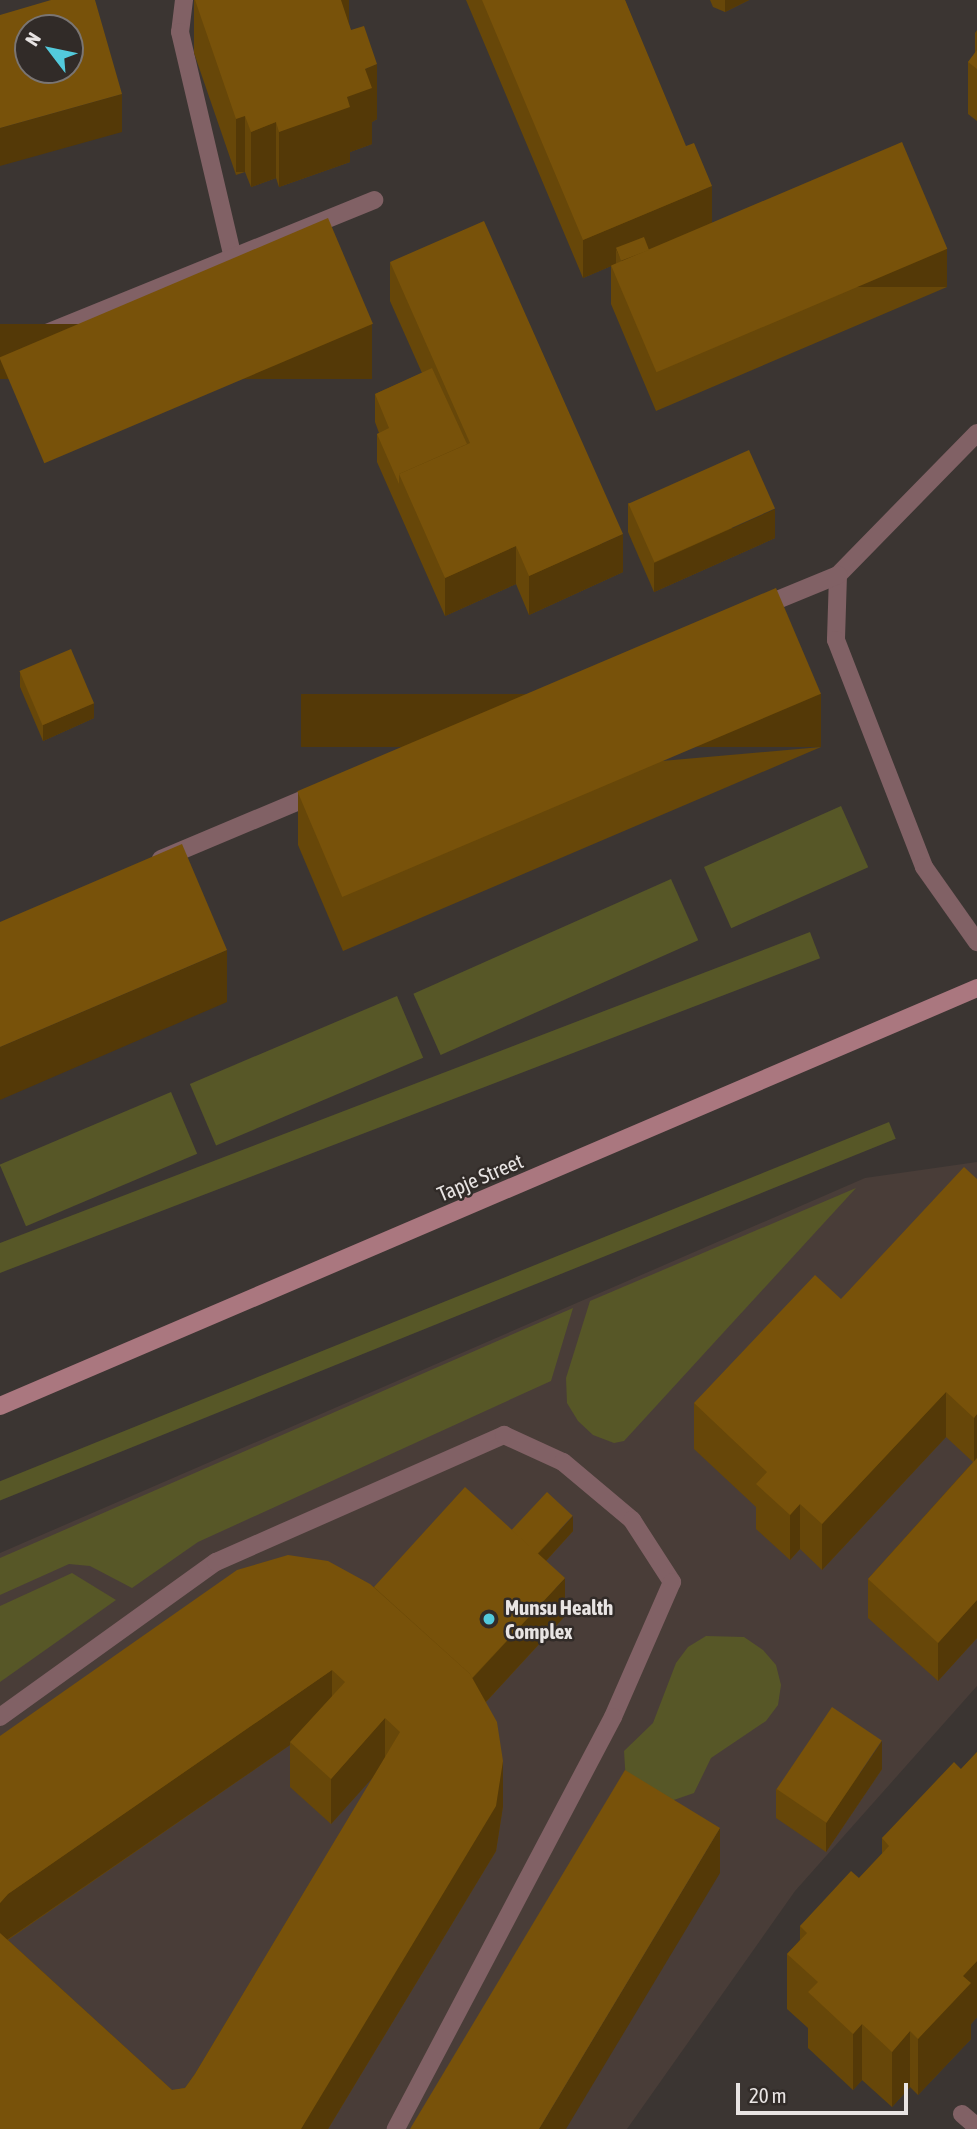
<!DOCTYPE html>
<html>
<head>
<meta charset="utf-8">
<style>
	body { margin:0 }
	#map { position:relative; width:977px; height:2129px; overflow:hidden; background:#3b3532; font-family:"Asap Condensed",sans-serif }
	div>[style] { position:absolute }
	.built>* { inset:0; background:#493d38 }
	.green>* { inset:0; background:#575727; transform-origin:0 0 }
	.lane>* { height:18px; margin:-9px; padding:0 9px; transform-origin:9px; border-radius:9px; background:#816165 }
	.street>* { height:18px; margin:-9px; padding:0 9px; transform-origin:9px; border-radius:9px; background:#816165 }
	.secondary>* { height:18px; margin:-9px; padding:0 9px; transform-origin:9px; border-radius:9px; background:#aa777f }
	.wall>* { inset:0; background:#674709 }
	.shaded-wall>* { inset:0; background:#543907; transform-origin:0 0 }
	.building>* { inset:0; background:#78520a; transform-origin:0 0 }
	.dots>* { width:19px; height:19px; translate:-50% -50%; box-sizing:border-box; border:4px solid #312b28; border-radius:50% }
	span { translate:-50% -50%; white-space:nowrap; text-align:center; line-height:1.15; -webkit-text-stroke:5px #312b28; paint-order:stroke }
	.street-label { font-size:21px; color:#e8e4e3 }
	.poi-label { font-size:21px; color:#e8e4e3; font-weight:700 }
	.left { translate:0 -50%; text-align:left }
	.north { position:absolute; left:14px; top:14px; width:70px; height:70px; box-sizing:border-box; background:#312b28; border:2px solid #7a7573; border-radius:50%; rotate:302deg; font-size:19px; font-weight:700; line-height:28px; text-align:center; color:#e8e4e3 }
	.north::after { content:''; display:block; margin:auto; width:24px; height:32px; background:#53cadc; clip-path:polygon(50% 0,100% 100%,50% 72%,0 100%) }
	.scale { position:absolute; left:736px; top:2083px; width:172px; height:32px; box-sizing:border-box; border:4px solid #e8e4e3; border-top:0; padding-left:9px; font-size:21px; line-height:24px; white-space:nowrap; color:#e8e4e3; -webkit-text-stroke:5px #312b28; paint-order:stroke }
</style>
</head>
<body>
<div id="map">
	<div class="built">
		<i style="clip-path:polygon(977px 1162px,977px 1686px,795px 1891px,627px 2129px,0 2129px,0 1553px,865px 1178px)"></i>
	</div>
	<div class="green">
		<i style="left:841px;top:806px;width:67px;height:150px;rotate:66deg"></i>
		<i style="left:671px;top:879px;width:67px;height:282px;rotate:66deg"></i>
		<i style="left:810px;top:932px;width:28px;height:881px;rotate:69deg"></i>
		<i style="left:397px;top:996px;width:67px;height:225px;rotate:67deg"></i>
		<i style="left:171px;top:1092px;width:67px;height:186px;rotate:67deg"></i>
		<i style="left:889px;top:1122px;width:18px;height:968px;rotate:68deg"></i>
		<i style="clip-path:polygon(856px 1188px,624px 1441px,614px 1443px,593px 1435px,578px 1421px,567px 1403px,566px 1378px,590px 1301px)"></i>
		<i style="clip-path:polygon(573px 1308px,551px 1381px,198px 1542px,132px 1588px,90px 1566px,69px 1564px,0 1595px,0 1558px)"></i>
		<i style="clip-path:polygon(72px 1573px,116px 1600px,0 1682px,0 1606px)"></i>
		<i style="clip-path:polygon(706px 1636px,744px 1637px,763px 1650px,776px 1665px,781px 1685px,778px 1705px,766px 1721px,711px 1758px,694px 1793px,665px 1803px,626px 1783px,624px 1751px,653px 1723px,676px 1663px,688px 1647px)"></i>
	</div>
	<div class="lane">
		<i style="left:977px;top:433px;width:199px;rotate:134.4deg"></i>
		<i style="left:838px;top:575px;width:65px;rotate:91.8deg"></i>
		<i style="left:836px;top:640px;width:243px;rotate:68.8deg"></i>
		<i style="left:924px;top:867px;width:92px;rotate:54.8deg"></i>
		<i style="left:758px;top:608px;width:87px;rotate:-22.4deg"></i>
		<i style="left:161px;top:859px;width:173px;rotate:-22.8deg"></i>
		<i style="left:0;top:1717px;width:266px;rotate:-35.7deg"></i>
		<i style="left:216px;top:1562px;width:315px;rotate:-23.8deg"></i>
		<i style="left:504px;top:1435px;width:65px;rotate:24.6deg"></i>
		<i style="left:563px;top:1462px;width:90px;rotate:40deg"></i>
		<i style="left:632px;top:1520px;width:74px;rotate:57.2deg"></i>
		<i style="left:672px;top:1582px;width:147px;rotate:113.6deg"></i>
		<i style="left:613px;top:1717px;width:466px;rotate:117.8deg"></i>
	</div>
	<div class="street">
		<i style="left:184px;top:0;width:32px;rotate:97deg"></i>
		<i style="left:180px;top:32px;width:232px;rotate:76.8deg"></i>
		<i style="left:0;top:352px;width:404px;rotate:-22.1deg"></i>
		<i style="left:962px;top:2114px;width:20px;rotate:41deg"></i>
	</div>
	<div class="secondary">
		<i style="left:0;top:1406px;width:1063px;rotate:-23.16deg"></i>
	</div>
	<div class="wall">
		<i style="clip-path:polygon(194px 0,349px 0,349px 24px,377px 119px,372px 122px,372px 144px,350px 152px,350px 162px,279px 187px,276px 178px,251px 187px,245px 172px,236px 175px,194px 53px)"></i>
		<i style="clip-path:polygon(466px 0,625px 0,712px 223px,947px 287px,656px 411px,611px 304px,611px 266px,583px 278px)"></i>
		<i style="clip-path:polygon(710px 0,749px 0,725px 12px,713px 7px)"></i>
		<i style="clip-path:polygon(977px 30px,977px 121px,968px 114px,968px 62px,975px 53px,975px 33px)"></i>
		<i style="clip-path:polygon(390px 262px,623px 572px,529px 615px,516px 584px,445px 616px,377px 462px,377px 434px,379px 433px,375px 422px,375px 394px,422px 373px,390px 301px)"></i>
		<i style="clip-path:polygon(628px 503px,775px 538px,654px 592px,628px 532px)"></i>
		<i style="clip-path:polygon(20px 671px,94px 718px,43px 741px,20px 687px)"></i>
		<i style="clip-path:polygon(821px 747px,343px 951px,298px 845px,298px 793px)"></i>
		<i style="clip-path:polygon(977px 1179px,977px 1638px,938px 1681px,868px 1618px,868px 1579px,973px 1462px,946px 1437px,822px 1570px,800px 1549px,790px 1560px,756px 1529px,756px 1507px,694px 1449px,694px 1403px,841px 1299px)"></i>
		<i style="clip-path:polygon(evenodd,512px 1530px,573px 1531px,546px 1561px,565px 1616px,486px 1702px,503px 1806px,496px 1851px,328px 2129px,0 2129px,0 1736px,374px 1587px,512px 1530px,290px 1745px,290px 1787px,331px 1824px,374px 1776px,195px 2074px,185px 2088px,172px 2090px,8px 1940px,290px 1745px)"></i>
		<i style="clip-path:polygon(977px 1752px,977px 2017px,971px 2024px,971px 2039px,918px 2095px,910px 2087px,892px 2107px,862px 2080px,853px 2090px,808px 2048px,808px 2028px,787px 2009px,787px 1954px,800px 1940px,800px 1926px,859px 1878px,882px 1854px,882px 1838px,961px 1769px)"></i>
		<i style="clip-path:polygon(882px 1769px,826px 1852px,776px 1818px,776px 1789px)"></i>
	</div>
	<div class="shaded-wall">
		<i style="clip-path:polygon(337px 0,349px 0,349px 41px)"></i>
		<i style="clip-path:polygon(725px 0,749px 0,725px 12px)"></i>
		<i style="clip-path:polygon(377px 64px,377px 119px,372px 122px,372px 144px,350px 152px,350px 162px,279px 187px,279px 132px,347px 97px,365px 69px)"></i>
		<i style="clip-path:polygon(122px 94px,122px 132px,0 166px,0 128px)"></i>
		<i style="left:245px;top:116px;width:56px;height:9px;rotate:90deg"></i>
		<i style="clip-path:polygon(276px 122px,276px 178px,251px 187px,251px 132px)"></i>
		<i style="clip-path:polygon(712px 186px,712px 224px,622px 262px,616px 249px,616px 264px,583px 278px,583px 240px)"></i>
		<i style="left:947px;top:249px;width:38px;height:316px;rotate:90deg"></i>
		<i style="left:372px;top:324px;width:55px;height:405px;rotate:90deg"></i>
		<i style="clip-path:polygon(775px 509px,775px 538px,654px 592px,654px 563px)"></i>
		<i style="clip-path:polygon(623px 534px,623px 572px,529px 615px,529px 576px)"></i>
		<i style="clip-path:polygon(516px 546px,516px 584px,445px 616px,445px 578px)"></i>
		<i style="left:821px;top:694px;width:53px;height:520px;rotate:90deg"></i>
		<i style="clip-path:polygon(94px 703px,94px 718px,43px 741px,43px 725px)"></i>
		<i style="clip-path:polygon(227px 950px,227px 1002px,0 1100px,0 1047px)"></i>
		<i style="clip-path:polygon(946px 1392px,946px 1437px,822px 1570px,822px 1524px)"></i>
		<i style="clip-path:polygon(977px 1414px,977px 1460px,974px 1463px,974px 1418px)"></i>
		<i style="clip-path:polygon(800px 1504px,800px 1549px,790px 1560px,790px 1515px)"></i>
		<i style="clip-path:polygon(573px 1516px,573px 1531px,544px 1563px,537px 1555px)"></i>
		<i style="clip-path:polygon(565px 1578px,565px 1616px,470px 1719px,470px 1681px)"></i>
		<i style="clip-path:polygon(977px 1600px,977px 1638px,938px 1681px,938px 1643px)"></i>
		<i style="clip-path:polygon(332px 1670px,332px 1716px,290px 1742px,290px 1745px,8px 1939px,0 1948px,0 1903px,8px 1894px)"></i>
		<i style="clip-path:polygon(385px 1718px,385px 1764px,331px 1824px,331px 1779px)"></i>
		<i style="clip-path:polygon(882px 1741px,882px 1769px,826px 1852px,826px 1823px)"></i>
		<i style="clip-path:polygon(503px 1761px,503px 1806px,496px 1851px,328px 2129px,301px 2129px)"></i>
		<i style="clip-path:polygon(720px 1828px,720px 1873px,566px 2129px,539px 2129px)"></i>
		<i style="clip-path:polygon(977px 1961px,977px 2017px,971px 2024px,971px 2039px,918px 2095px,918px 2039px,963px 1976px)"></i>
		<i style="clip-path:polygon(862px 2024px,862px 2080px,853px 2090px,853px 2034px)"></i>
		<i style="clip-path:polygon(910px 2031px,910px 2087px,892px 2107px,892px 2052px)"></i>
	</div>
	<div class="building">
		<i style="clip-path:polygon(evenodd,51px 0,95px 0,122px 94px,0 128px,0 15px,51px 0,28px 28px,70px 28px,70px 70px,28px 70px,28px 28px)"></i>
		<i style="clip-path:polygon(195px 0,341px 0,351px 30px,364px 26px,377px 64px,365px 69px,372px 88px,347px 97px,350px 107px,279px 132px,276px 122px,251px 132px,245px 116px,236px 119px)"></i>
		<i style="clip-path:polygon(482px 0,625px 0,686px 146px,694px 143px,712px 186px,583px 240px)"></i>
		<i style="clip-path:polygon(977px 50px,977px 69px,968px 62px)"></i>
		<i style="left:902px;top:142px;width:116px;height:316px;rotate:67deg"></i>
		<i style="left:328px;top:218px;width:115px;height:357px;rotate:67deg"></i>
		<i style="clip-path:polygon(484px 221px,623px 534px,529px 576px,516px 546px,445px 578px,399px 474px,470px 443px,390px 262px)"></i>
		<i style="left:644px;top:237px;width:14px;height:30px;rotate:69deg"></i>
		<i style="clip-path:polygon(432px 368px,467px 444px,399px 474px,399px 484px,377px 434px,389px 428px,375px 394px)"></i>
		<i style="left:749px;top:450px;width:64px;height:132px;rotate:66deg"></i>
		<i style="left:776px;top:588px;width:115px;height:520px;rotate:67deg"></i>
		<i style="left:71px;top:649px;width:59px;height:56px;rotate:67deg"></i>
		<i style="clip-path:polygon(182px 844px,227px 950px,0 1047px,0 922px)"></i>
		<i style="clip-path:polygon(964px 1167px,977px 1179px,977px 1414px,974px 1418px,946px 1392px,822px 1524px,800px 1504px,790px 1515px,756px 1484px,767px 1472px,694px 1403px,815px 1275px,841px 1299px)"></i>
		<i style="clip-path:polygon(977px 1458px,977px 1600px,938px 1643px,868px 1579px)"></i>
		<i style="clip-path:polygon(465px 1487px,565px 1578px,472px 1678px,470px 1674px,374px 1587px)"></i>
		<i style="left:547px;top:1492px;width:35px;height:52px;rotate:43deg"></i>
		<i style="clip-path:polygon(288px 1555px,328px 1561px,370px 1584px,470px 1674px,497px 1722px,503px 1761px,496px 1806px,301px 2129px,0 2129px,0 1933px,172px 2090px,185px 2088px,195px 2074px,400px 1732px,385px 1718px,331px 1779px,290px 1742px,345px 1682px,332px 1670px,8px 1894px,0 1903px,0 1736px,237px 1570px)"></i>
		<i style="left:832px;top:1707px;width:60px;height:99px;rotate:34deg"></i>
		<i style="clip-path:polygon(977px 1752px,977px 1961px,963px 1976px,971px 1983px,918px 2039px,910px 2031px,892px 2052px,862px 2024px,853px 2034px,808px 1992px,818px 1982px,787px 1954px,807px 1933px,800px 1926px,851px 1871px,859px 1878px,889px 1846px,882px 1838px,954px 1762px,961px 1769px)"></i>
		<i style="clip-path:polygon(625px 1770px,720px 1828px,539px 2129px,410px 2129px)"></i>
	</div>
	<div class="dots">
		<i style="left:489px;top:1619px;background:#53cadc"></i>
	</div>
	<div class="street-label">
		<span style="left:480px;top:1177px;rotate:-23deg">Tapje Street</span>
	</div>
	<div class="poi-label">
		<span class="left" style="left:505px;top:1619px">Munsu Health<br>Complex</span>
	</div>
	<div class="north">N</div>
	<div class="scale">20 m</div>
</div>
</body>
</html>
